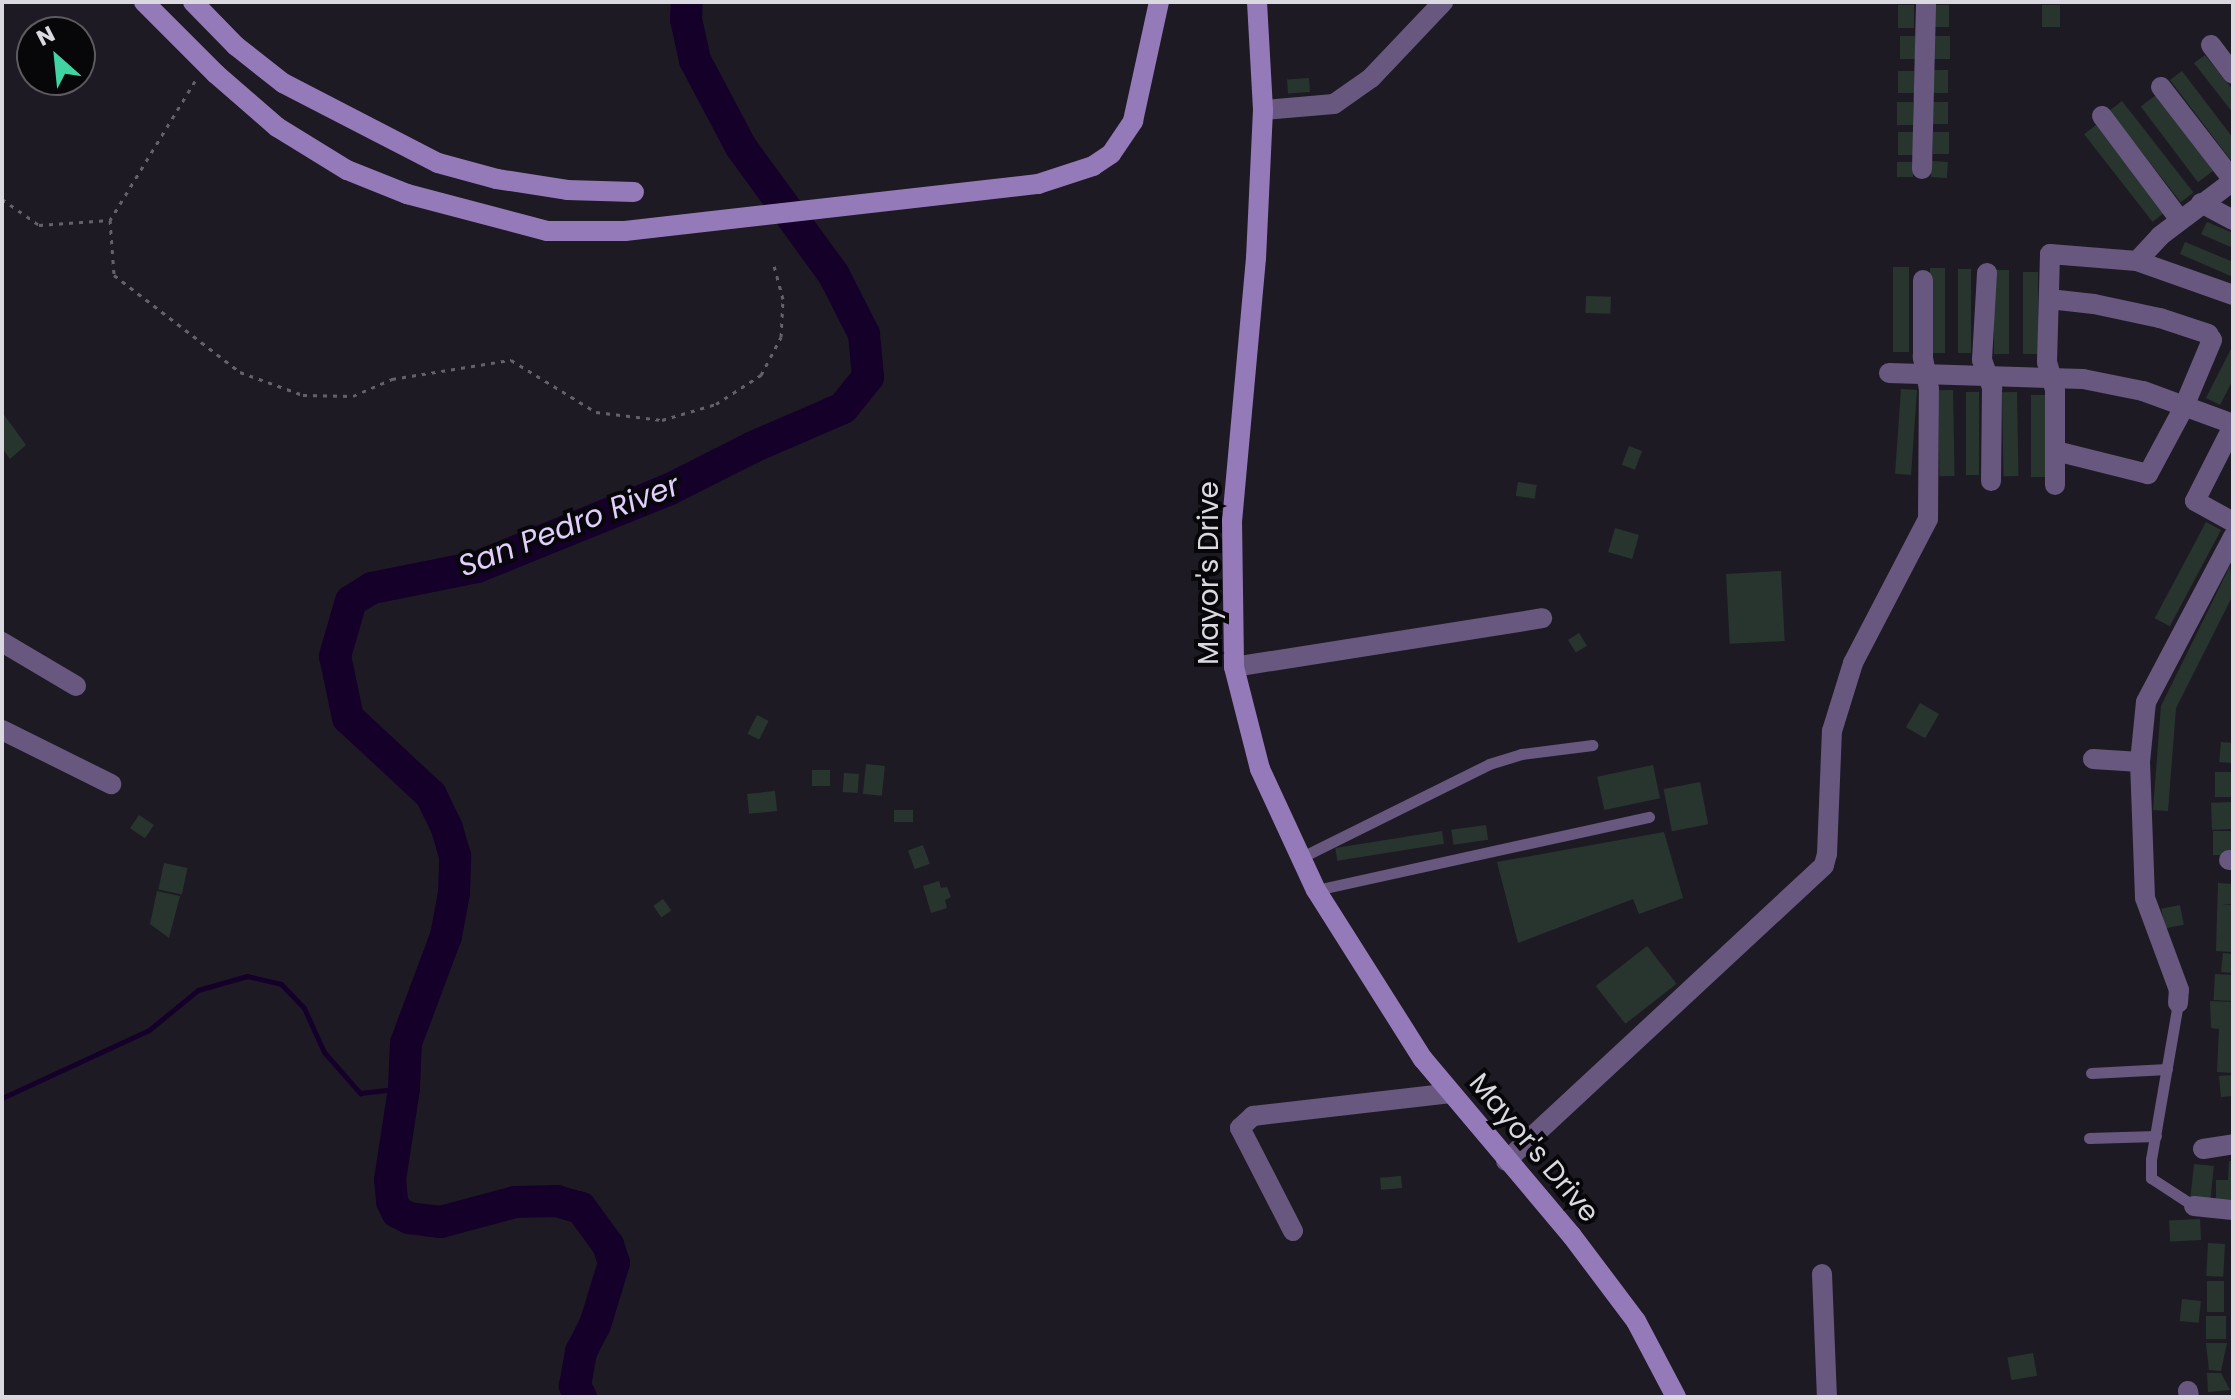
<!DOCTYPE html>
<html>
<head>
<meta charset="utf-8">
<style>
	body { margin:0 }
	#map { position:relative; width:2235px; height:1399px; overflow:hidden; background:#1e1a24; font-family:Poppins,sans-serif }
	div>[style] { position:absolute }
	.stream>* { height:5px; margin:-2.5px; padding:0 2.5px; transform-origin:2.5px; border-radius:2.5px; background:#15002a }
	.river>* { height:32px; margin:-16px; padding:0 16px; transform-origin:16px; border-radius:16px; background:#15002a }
	.building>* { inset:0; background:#28352f; transform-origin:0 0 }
	.path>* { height:3px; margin-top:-1.5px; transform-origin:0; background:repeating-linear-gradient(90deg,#646169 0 4px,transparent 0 10px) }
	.lane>* { height:11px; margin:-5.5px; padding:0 5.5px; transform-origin:5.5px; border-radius:5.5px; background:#685880 }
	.street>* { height:20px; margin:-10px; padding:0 10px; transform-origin:10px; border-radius:10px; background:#685880 }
	.secondary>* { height:20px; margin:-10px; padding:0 10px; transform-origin:10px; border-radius:10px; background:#957aba }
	span { translate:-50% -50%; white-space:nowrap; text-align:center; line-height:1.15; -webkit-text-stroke:8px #070609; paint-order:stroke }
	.street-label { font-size:28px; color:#dbd9e0 }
	.water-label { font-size:30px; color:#e1cefe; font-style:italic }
	.frame { position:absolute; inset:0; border:4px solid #dbd9e0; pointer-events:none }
	.north { position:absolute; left:16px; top:16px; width:80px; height:80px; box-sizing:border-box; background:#070609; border:2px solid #5c5a5f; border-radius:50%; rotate:333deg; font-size:22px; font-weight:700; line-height:32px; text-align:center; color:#dbd9e0 }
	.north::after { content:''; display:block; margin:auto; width:28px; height:36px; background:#40d4a2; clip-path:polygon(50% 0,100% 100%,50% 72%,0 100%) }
</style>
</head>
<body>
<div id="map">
	<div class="stream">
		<i style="left:2px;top:1098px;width:162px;rotate:-24.8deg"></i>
		<i style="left:149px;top:1030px;width:63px;rotate:-39.2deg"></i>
		<i style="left:198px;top:990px;width:51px;rotate:-15.9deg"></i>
		<i style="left:247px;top:976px;width:35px;rotate:13deg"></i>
		<i style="left:281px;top:984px;width:33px;rotate:46deg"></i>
		<i style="left:304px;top:1008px;width:48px;rotate:65.6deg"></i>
		<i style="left:324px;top:1052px;width:55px;rotate:48.7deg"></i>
		<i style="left:360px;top:1093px;width:44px;rotate:-6.5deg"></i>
		<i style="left:570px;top:1397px;width:12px;rotate:-66deg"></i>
	</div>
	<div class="river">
		<i style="left:581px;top:1397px;width:13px;rotate:-119deg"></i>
		<i style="left:575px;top:1386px;width:35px;rotate:-80deg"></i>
		<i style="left:581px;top:1352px;width:30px;rotate:-63deg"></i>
		<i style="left:595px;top:1325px;width:65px;rotate:-73deg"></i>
		<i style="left:614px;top:1263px;width:19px;rotate:-108deg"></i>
		<i style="left:608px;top:1245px;width:46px;rotate:-126.1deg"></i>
		<i style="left:581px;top:1208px;width:25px;rotate:-164deg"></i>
		<i style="left:557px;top:1201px;width:42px;rotate:178.6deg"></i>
		<i style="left:515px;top:1202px;width:77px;rotate:164.9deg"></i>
		<i style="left:441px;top:1222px;width:32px;rotate:-173deg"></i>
		<i style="left:409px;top:1218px;width:13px;rotate:-153deg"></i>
		<i style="left:397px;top:1212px;width:12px;rotate:-114deg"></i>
		<i style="left:392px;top:1201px;width:21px;rotate:-95deg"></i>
		<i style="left:390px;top:1180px;width:93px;rotate:-81.3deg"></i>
		<i style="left:404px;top:1088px;width:45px;rotate:-87.5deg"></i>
		<i style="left:406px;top:1043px;width:114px;rotate:-69.5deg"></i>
		<i style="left:446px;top:936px;width:44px;rotate:-79.5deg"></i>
		<i style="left:454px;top:893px;width:37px;rotate:-88deg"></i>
		<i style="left:455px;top:856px;width:29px;rotate:-106deg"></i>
		<i style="left:447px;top:828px;width:37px;rotate:-116deg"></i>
		<i style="left:431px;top:795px;width:113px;rotate:-137.1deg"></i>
		<i style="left:348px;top:718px;width:63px;rotate:-101.8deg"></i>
		<i style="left:335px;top:656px;width:57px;rotate:-73.8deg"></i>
		<i style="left:351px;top:601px;width:25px;rotate:-32deg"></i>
		<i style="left:372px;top:588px;width:107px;rotate:-11.3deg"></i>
		<i style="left:477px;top:567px;width:206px;rotate:-22deg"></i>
		<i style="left:668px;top:490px;width:95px;rotate:-26.8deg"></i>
		<i style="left:753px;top:447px;width:98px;rotate:-23.4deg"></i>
		<i style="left:843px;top:408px;width:40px;rotate:-51deg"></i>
		<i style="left:868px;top:377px;width:43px;rotate:-95.3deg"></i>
		<i style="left:864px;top:334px;width:66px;rotate:-117deg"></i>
		<i style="left:834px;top:275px;width:158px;rotate:-126deg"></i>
		<i style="left:741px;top:147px;width:98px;rotate:-117.9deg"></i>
		<i style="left:695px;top:60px;width:42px;rotate:-102.4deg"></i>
		<i style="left:686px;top:19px;width:17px;rotate:-87deg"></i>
	</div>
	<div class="building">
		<i style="left:1898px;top:5px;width:16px;height:23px"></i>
		<i style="left:1933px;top:5px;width:16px;height:22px"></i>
		<i style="left:2060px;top:5px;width:22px;height:18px;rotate:90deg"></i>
		<i style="left:1900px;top:36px;width:15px;height:23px"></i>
		<i style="left:1934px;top:36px;width:16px;height:23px"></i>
		<i style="clip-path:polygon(2205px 55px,2233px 90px,2233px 113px,2194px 63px)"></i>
		<i style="left:1933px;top:70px;width:15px;height:23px"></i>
		<i style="left:1898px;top:71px;width:16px;height:22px"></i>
		<i style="clip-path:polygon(2182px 71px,2233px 138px,2233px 163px,2170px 80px)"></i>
		<i style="left:1309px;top:78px;width:14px;height:22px;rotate:86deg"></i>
		<i style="left:2156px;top:95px;width:95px;height:19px;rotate:53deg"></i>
		<i style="left:2122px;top:101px;width:116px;height:16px;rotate:52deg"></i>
		<i style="left:1897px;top:102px;width:16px;height:23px"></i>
		<i style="left:1932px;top:102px;width:16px;height:22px"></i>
		<i style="left:2096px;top:125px;width:111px;height:15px;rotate:52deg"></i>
		<i style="left:1898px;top:132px;width:16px;height:23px"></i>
		<i style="left:1933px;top:132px;width:16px;height:22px"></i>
		<i style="left:1932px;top:161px;width:16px;height:16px;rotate:4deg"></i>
		<i style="left:1897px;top:162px;width:16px;height:15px"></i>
		<i style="clip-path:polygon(2207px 222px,2233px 233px,2233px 248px,2201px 234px)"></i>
		<i style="clip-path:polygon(2185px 242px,2233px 262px,2233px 277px,2180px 254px)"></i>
		<i style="left:1893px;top:267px;width:16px;height:85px"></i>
		<i style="left:1930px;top:268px;width:15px;height:85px"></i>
		<i style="left:1958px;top:269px;width:13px;height:84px"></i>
		<i style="left:1994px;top:270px;width:15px;height:84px"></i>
		<i style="left:2023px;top:272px;width:15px;height:82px"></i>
		<i style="left:1586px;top:296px;width:25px;height:17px;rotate:2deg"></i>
		<i style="clip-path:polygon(2233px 345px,2233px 380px,2220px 405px,2206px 398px)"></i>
		<i style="left:1901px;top:389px;width:16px;height:85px;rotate:4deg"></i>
		<i style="left:1953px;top:390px;width:86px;height:15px;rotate:89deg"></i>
		<i style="left:1966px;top:392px;width:13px;height:83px"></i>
		<i style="left:2017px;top:392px;width:84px;height:15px;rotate:89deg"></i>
		<i style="left:2031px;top:395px;width:15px;height:82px"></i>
		<i style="clip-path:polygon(2px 412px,26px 445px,10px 459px,2px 448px)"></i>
		<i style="left:1629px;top:446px;width:14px;height:20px;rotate:21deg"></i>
		<i style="left:1518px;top:482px;width:19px;height:14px;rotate:9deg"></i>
		<i style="left:2206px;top:522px;width:17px;height:109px;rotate:28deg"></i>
		<i style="left:1615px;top:528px;width:25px;height:25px;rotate:16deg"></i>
		<i style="clip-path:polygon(2230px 566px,2233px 595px,2176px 708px,2168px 811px,2153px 810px,2161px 706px)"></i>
		<i style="left:1781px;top:571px;width:70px;height:55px;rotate:87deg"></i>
		<i style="left:1579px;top:633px;width:15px;height:13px;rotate:58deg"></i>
		<i style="left:1920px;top:703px;width:22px;height:28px;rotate:30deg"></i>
		<i style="left:757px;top:715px;width:13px;height:21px;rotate:27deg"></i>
		<i style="left:2221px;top:742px;width:12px;height:20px;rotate:5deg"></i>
		<i style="left:866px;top:764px;width:19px;height:30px;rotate:6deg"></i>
		<i style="left:1653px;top:765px;width:34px;height:57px;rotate:78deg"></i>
		<i style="left:812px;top:770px;width:18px;height:16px"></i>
		<i style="left:2233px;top:772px;width:25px;height:18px;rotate:90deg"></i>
		<i style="left:844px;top:773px;width:15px;height:19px;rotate:4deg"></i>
		<i style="left:1700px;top:782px;width:43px;height:37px;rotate:79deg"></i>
		<i style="left:775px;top:791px;width:20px;height:28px;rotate:84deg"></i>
		<i style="left:2232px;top:802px;width:27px;height:21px;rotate:88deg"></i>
		<i style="left:894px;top:810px;width:19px;height:12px"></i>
		<i style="left:139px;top:815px;width:18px;height:16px;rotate:34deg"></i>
		<i style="left:1486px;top:825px;width:15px;height:35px;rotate:82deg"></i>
		<i style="left:1442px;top:831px;width:13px;height:108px;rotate:81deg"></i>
		<i style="left:2213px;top:831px;width:20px;height:24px"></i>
		<i style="clip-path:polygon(1664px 832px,1683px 898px,1639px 914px,1633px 899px,1518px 943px,1497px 862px)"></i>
		<i style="left:923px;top:845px;width:20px;height:16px;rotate:70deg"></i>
		<i style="left:164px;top:863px;width:24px;height:27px;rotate:12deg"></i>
		<i style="clip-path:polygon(939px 881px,941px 888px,947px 887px,951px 897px,945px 900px,947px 908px,931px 913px,923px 886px)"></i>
		<i style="clip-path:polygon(2218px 883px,2233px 884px,2233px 904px,2221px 904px,2233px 905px,2233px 952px,2216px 951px)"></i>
		<i style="clip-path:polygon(157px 891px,180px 896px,169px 938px,150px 924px)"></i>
		<i style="left:663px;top:899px;width:14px;height:12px;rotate:54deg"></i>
		<i style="left:2180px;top:905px;width:20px;height:19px;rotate:79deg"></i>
		<i style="left:1647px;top:946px;width:48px;height:65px;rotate:52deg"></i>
		<i style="clip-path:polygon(2223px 953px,2233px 954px,2233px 973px,2221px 972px)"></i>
		<i style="left:2215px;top:974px;width:18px;height:26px;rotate:3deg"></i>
		<i style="clip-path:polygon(2210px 1001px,2233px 1002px,2233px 1073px,2217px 1072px,2219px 1029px,2211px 1028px)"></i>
		<i style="clip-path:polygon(2233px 1075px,2233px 1096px,2221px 1097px,2219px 1076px)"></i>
		<i style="clip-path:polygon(2229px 1161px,2233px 1161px,2233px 1207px,2216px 1207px,2216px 1180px,2228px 1180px)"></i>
		<i style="left:2194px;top:1164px;width:20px;height:34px;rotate:6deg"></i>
		<i style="left:1401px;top:1176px;width:12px;height:21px;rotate:85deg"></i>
		<i style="left:2200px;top:1219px;width:21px;height:31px;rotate:87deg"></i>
		<i style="left:2208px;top:1243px;width:17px;height:33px;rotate:3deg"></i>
		<i style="left:2207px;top:1281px;width:17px;height:31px"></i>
		<i style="left:2182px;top:1299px;width:19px;height:22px;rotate:6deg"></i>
		<i style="left:2206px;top:1316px;width:20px;height:23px"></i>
		<i style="clip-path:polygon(2206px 1343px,2227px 1343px,2221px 1371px,2209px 1370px)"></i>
		<i style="left:2033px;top:1353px;width:23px;height:26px;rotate:80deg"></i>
		<i style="clip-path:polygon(2207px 1373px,2221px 1373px,2230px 1390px,2208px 1392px)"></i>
	</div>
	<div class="path">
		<i style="left:195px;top:81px;width:163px;rotate:121.4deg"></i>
		<i style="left:110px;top:220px;width:55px;rotate:85.8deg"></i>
		<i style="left:114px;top:275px;width:159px;rotate:37.6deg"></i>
		<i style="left:240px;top:372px;width:67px;rotate:20.1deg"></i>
		<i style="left:303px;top:395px;width:50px;rotate:1.1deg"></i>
		<i style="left:353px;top:396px;width:43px;rotate:-23.6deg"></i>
		<i style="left:392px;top:379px;width:121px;rotate:-9.1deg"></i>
		<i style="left:511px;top:360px;width:100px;rotate:31.5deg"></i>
		<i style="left:596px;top:412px;width:66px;rotate:6.9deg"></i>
		<i style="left:662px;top:420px;width:56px;rotate:-16.5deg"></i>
		<i style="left:716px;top:404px;width:54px;rotate:-32.8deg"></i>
		<i style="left:761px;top:375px;width:43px;rotate:-62.2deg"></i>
		<i style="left:781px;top:337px;width:38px;rotate:-87deg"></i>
		<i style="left:783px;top:299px;width:38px;rotate:-105deg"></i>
		<i style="left:2px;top:199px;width:45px;rotate:35.1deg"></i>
		<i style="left:39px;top:225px;width:71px;rotate:-4deg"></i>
	</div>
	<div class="lane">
		<i style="left:1302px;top:857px;width:209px;rotate:-26.4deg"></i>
		<i style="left:1489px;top:764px;width:34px;rotate:-17deg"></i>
		<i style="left:1521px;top:754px;width:72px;rotate:-7.2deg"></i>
		<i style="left:1316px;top:890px;width:341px;rotate:-12.4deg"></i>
		<i style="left:2178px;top:1003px;width:158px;rotate:99.8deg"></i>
		<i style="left:2151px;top:1159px;width:19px;rotate:90deg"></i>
		<i style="left:2151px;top:1178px;width:51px;rotate:33.1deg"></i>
		<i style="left:2091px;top:1073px;width:76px;rotate:-3deg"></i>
		<i style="left:2089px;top:1138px;width:67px;rotate:-1.7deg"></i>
	</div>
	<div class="street">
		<i style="left:2211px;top:45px;width:36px;rotate:53deg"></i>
		<i style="left:2161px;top:87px;width:118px;rotate:52.3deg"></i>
		<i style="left:1263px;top:110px;width:71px;rotate:-4.8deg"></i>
		<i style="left:1334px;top:104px;width:45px;rotate:-35.1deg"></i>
		<i style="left:1371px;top:78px;width:105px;rotate:-46.5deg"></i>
		<i style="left:2102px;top:116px;width:130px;rotate:53.1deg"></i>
		<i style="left:1922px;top:169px;width:167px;rotate:-88.6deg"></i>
		<i style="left:2201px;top:203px;width:36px;rotate:28deg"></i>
		<i style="left:2137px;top:261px;width:34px;rotate:-47deg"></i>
		<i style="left:2160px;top:236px;width:91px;rotate:-37deg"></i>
		<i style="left:1987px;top:273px;width:87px;rotate:93.3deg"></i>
		<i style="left:1982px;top:360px;width:30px;rotate:70deg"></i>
		<i style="left:1992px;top:388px;width:93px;rotate:90.6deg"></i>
		<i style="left:2049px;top:299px;width:45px;rotate:6.3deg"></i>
		<i style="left:2094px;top:304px;width:67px;rotate:12deg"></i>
		<i style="left:2160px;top:318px;width:51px;rotate:18.4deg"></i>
		<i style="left:2208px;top:334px;width:7px;rotate:56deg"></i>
		<i style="left:2212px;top:340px;width:75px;rotate:112.8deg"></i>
		<i style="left:2183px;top:409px;width:74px;rotate:118.3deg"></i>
		<i style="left:2148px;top:474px;width:95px;rotate:-166deg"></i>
		<i style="left:1889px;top:373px;width:194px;rotate:1.8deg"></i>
		<i style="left:2083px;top:379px;width:61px;rotate:11.3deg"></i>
		<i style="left:2143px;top:391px;width:96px;rotate:20.1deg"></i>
		<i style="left:2233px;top:426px;width:84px;rotate:116.9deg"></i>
		<i style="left:2195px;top:501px;width:43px;rotate:28.9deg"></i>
		<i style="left:2055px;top:485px;width:95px;rotate:-90deg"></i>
		<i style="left:2055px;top:390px;width:29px;rotate:-106deg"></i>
		<i style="left:2047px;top:362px;width:108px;rotate:-88.4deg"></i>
		<i style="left:2050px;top:254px;width:87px;rotate:4.6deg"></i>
		<i style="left:2137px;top:261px;width:102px;rotate:19.5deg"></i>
		<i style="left:2px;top:642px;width:86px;rotate:30.7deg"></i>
		<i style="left:1234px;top:667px;width:312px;rotate:-9deg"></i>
		<i style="left:2px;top:730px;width:122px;rotate:26.4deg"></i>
		<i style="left:2093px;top:759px;width:47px;rotate:3.7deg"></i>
		<i style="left:2229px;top:860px;width:4px"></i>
		<i style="left:2178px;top:1003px;width:13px;rotate:-86deg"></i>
		<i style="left:2179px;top:990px;width:98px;rotate:-110.3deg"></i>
		<i style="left:2145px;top:898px;width:136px;rotate:-92.1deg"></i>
		<i style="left:2140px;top:762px;width:60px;rotate:-84.3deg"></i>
		<i style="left:2146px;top:702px;width:187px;rotate:-62.2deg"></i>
		<i style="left:2203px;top:1149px;width:30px;rotate:-9deg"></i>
		<i style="left:1506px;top:1161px;width:434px;rotate:-42.9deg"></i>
		<i style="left:1824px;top:865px;width:11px;rotate:-75deg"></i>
		<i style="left:1827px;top:854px;width:123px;rotate:-87.7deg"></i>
		<i style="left:1832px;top:731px;width:71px;rotate:-72.8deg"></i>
		<i style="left:1853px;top:663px;width:162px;rotate:-62.5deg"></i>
		<i style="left:1928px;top:519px;width:130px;rotate:-89.6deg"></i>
		<i style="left:1929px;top:389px;width:33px;rotate:-101deg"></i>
		<i style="left:1923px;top:357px;width:77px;rotate:-90deg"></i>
		<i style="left:2194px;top:1206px;width:39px;rotate:6deg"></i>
		<i style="left:1293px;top:1231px;width:116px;rotate:-117.2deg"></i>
		<i style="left:1240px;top:1128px;width:18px;rotate:-43deg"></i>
		<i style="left:1253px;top:1116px;width:199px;rotate:-6.6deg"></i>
		<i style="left:1822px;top:1274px;width:123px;rotate:87.7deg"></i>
		<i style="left:2188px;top:1391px;width:6px;rotate:81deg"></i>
	</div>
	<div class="secondary">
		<i style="left:144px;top:2px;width:102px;rotate:45deg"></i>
		<i style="left:216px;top:74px;width:81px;rotate:41deg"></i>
		<i style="left:277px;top:127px;width:82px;rotate:31.6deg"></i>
		<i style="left:347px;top:170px;width:65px;rotate:21.8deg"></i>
		<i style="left:407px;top:194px;width:145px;rotate:14.8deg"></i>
		<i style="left:547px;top:231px;width:78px"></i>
		<i style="left:625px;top:231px;width:416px;rotate:-6.5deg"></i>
		<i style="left:1038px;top:184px;width:58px;rotate:-18.1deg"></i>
		<i style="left:1093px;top:166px;width:22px;rotate:-34deg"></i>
		<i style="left:1111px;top:154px;width:40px;rotate:-56deg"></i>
		<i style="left:1133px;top:121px;width:122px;rotate:-77.7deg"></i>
		<i style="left:193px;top:2px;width:62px;rotate:45.7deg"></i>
		<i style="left:236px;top:46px;width:60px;rotate:38.2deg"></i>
		<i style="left:283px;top:83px;width:174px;rotate:27.3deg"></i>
		<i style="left:438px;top:163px;width:61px;rotate:15.2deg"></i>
		<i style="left:497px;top:179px;width:71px;rotate:8.9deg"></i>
		<i style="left:567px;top:190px;width:67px;rotate:1.7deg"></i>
		<i style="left:1257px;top:2px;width:108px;rotate:86.8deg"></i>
		<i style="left:1263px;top:110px;width:148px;rotate:92.7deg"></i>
		<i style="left:1256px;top:258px;width:263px;rotate:95.2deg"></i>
		<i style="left:1232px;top:520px;width:147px;rotate:89.2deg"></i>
		<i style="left:1234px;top:667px;width:105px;rotate:75.7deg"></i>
		<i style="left:1260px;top:769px;width:133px;rotate:65.2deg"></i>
		<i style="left:1316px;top:890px;width:200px;rotate:57.7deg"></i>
		<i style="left:1423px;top:1059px;width:231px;rotate:49.9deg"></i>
		<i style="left:1572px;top:1236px;width:106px;rotate:53deg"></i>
		<i style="left:1636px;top:1321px;width:86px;rotate:62.2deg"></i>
	</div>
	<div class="street-label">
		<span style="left:1209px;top:573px;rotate:-90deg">Mayor's Drive</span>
		<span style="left:1534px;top:1148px;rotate:50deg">Mayor's Drive</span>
	</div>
	<div class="water-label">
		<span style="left:569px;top:526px;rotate:-21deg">San Pedro River</span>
	</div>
	<div class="frame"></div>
	<div class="north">N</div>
</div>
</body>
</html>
